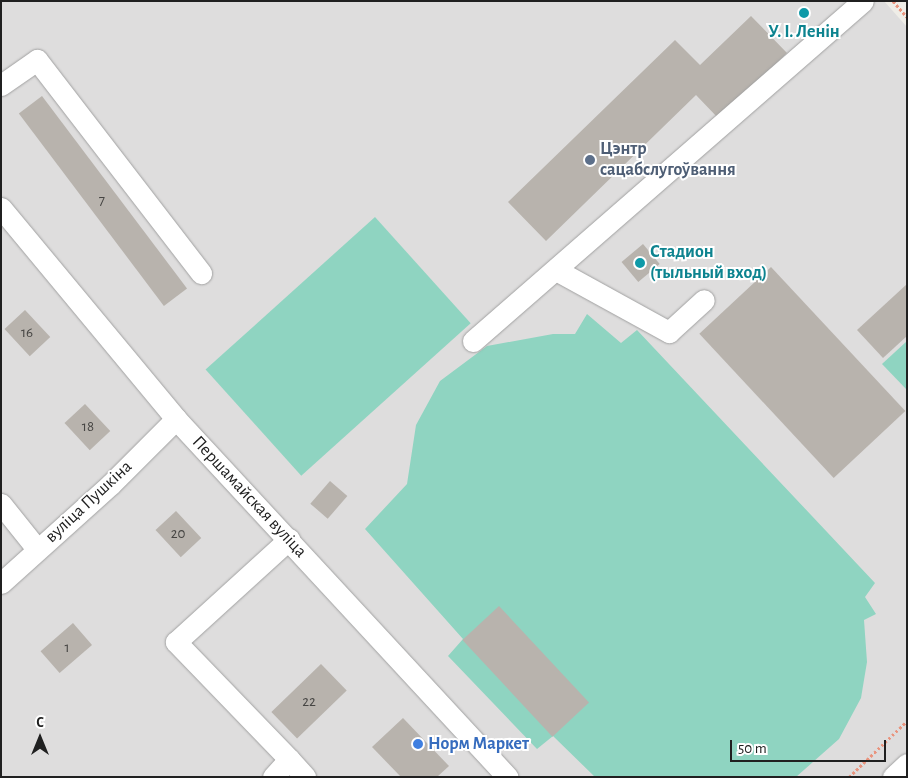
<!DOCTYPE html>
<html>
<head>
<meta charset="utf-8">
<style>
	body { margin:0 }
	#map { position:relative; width:908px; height:778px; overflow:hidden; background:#efede7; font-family:"Alegreya Sans",sans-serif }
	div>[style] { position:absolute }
	.residential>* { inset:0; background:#dedddd }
	.pitch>* { inset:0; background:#8fd4c1; transform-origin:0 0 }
	.building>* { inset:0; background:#b8b3ad; transform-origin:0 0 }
	.path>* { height:3px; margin-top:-1.5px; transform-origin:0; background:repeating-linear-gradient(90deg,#e9947e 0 2.5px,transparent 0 5px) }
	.roads { filter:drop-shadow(0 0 1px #a1a1a1) drop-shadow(0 0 1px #a1a1a1) }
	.minor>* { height:21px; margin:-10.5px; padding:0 10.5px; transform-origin:10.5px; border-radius:10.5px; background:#fff }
	.dots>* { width:14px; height:14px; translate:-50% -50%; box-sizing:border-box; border:2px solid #fff; border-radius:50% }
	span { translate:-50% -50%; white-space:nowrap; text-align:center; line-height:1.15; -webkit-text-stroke:4px #fff; paint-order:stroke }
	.number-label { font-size:15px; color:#464543 }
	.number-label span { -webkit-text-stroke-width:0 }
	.culture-label { font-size:18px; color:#0d838f; font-weight:700 }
	.left { translate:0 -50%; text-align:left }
	.service-label { font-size:18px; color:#4e5e75; font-weight:700 }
	.street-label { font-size:18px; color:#202020 }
	.shop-label { font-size:18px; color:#366cbe; font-weight:700 }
	.frame { position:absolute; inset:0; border:2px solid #202020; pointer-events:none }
	.north { position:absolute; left:15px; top:713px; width:50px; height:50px; -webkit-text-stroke:4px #fff; paint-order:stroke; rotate:0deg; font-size:14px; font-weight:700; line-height:20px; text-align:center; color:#202020 }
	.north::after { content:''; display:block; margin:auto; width:18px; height:22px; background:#202020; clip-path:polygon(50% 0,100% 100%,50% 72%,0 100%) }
	.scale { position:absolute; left:730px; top:740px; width:156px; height:22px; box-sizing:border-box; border:2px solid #202020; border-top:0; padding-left:6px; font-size:15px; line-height:18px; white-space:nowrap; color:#202020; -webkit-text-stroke:4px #fff; paint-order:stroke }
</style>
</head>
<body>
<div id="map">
	<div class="residential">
		<i style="clip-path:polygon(1px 1px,884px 1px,907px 27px,907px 777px,1px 777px)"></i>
	</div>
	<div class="pitch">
		<i style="left:375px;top:217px;width:143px;height:228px;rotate:48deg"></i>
		<i style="clip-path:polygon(587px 314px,621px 343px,637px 330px,875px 583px,865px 597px,876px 614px,864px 620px,867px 662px,861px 698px,839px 739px,796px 777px,595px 777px,553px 736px,537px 749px,448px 656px,463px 639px,365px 529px,407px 484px,416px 425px,440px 381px,487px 346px,553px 334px,575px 334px)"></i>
		<i style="clip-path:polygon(907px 341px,907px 390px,882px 364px)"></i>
	</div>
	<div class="building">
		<i style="clip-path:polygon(751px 16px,787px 53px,719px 119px,696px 95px,546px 241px,508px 202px,675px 40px,700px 65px)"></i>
		<i style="left:42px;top:96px;width:241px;height:29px;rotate:53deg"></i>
		<i style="left:643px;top:244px;width:26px;height:28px;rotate:50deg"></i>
		<i style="left:771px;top:267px;width:197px;height:98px;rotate:47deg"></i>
		<i style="clip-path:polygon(907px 284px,907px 336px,883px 358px,857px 330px)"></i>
		<i style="left:25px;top:310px;width:37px;height:28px;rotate:47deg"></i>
		<i style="left:85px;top:404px;width:37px;height:28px;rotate:47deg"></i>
		<i style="left:330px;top:481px;width:23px;height:30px;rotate:41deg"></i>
		<i style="left:176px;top:511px;width:37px;height:28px;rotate:47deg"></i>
		<i style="left:499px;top:606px;width:132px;height:50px;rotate:47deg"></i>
		<i style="left:73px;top:623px;width:29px;height:43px;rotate:49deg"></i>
		<i style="left:321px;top:664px;width:37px;height:69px;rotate:46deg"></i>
		<i style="clip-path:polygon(403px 718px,449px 766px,437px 777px,401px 777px,372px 747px)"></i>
	</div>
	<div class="path">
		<i style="left:893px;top:1px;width:21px;rotate:49deg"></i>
		<i style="left:849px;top:777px;width:81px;rotate:-44deg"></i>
	</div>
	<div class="roads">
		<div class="minor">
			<i style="left:1px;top:85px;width:44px;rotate:-34.8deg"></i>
			<i style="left:37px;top:60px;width:269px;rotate:52.4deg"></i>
			<i style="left:1px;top:208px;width:274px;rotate:50.3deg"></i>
			<i style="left:176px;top:419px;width:488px;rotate:47.2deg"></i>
			<i style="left:556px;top:270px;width:129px;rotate:28.8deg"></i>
			<i style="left:669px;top:332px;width:47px;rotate:-42.4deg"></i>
			<i style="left:473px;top:341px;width:517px;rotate:-41.08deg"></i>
			<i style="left:1px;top:504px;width:58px;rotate:51.3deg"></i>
			<i style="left:1px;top:583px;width:148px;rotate:-42deg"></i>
			<i style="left:111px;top:484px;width:92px;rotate:-45deg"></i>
			<i style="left:289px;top:759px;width:24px;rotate:48deg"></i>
			<i style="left:273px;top:777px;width:24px;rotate:-48deg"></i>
			<i style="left:289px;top:759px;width:163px;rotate:-134deg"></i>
			<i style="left:176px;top:642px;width:153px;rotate:-42.3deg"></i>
			<i style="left:893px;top:777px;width:19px;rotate:-43deg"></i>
		</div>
	</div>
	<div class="dots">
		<i style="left:804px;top:13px;background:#0f9aa8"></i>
		<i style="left:590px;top:160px;background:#5c6f8a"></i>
		<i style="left:640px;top:263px;background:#0f9aa8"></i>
		<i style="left:418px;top:744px;background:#3f7fe0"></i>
	</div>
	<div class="number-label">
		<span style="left:102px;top:201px">7</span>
		<span style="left:27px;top:333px">16</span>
		<span style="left:88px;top:427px">18</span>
		<span style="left:178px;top:534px">20</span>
		<span style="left:67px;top:648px">1</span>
		<span style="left:309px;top:702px">22</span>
	</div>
	<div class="culture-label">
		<span style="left:804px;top:32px">У. І. Ленін</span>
		<span class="left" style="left:650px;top:263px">Стадион<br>(тыльный вход)</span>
	</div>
	<div class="service-label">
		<span class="left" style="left:600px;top:160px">Цэнтр<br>сацабслугоўвання</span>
	</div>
	<div class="street-label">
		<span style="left:249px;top:497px;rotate:47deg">Першамайская вуліца</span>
		<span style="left:89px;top:502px;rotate:-43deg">вуліца Пушкіна</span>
	</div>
	<div class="shop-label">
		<span class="left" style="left:428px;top:744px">Норм Маркет</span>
	</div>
	<div class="frame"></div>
	<div class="north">С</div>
	<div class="scale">50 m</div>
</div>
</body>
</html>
